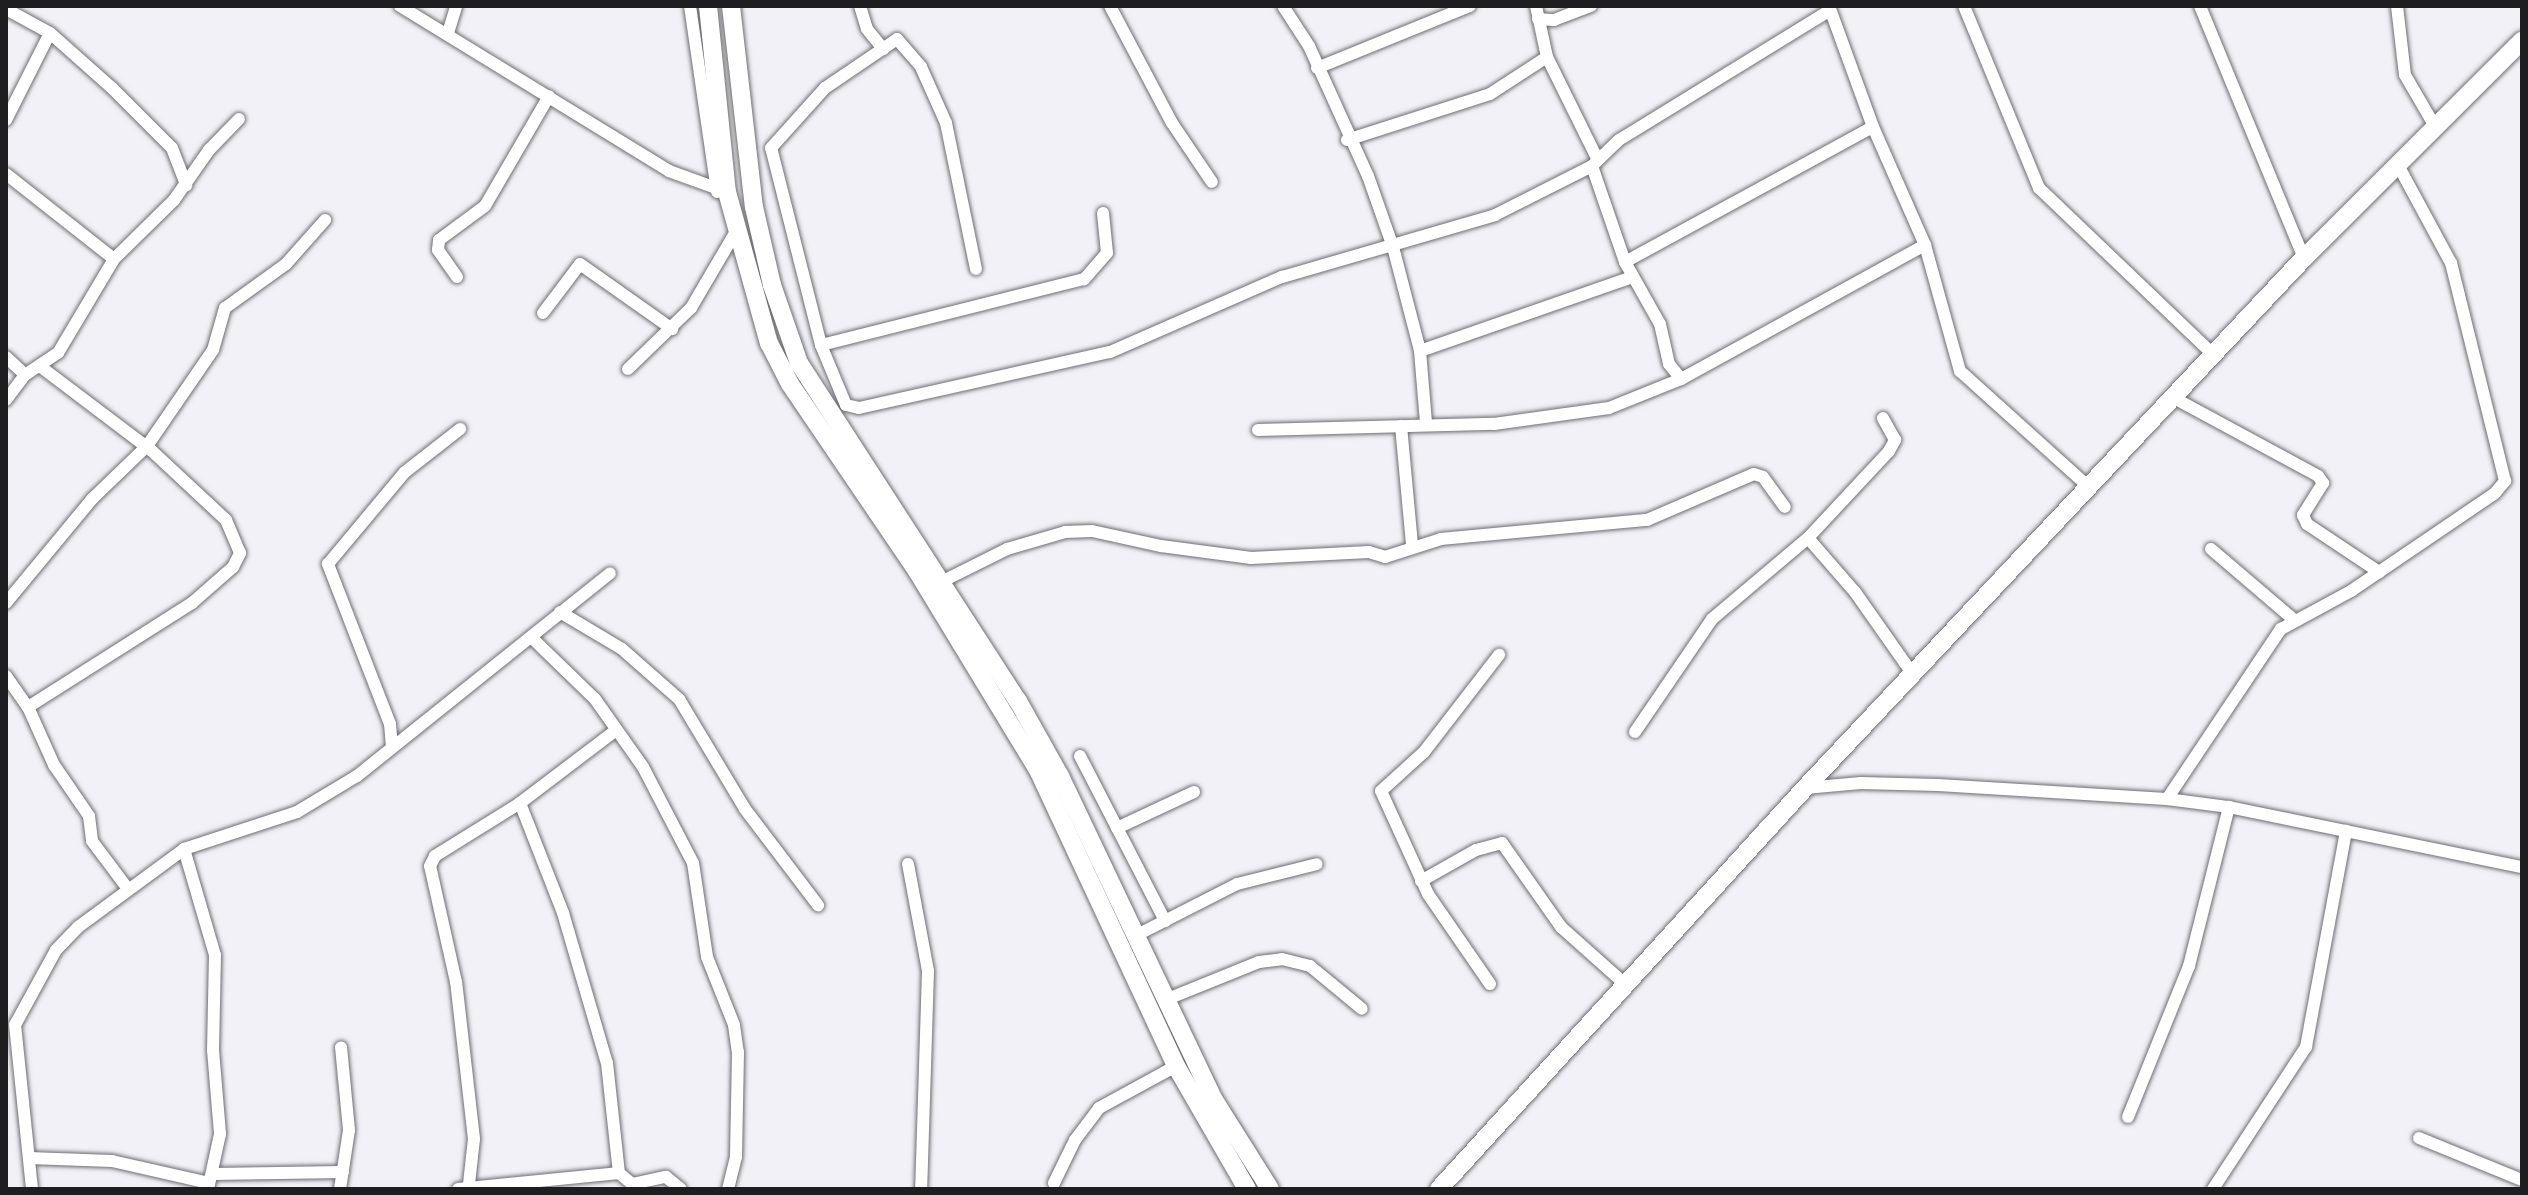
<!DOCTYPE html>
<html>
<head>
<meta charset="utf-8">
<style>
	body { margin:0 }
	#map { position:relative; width:2528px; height:1195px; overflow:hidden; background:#f1f1f7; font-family:Cabin,sans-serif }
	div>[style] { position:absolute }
	.roads { filter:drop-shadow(0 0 2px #6c6d72) drop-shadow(0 0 2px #6c6d72) }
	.minor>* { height:12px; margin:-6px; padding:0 6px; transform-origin:6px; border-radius:6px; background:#fff }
	.secondary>* { height:18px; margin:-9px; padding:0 9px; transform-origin:9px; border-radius:9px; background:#fff }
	span { translate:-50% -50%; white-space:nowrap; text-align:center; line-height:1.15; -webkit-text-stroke:7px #fff; paint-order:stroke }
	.frame { position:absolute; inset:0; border:8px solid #1e1e20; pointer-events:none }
</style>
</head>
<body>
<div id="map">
	<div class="roads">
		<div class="minor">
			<i style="left:400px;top:6px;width:316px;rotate:31.5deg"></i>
			<i style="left:669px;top:171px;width:62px;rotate:19.9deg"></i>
			<i style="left:690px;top:6px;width:188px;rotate:81.7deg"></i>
			<i style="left:860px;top:6px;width:24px;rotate:73deg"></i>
			<i style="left:867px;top:29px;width:26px;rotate:51deg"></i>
			<i style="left:1110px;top:6px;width:132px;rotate:62.1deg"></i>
			<i style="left:1172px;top:123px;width:71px;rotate:55.9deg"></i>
			<i style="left:1283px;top:6px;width:48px;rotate:57deg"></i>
			<i style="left:1309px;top:46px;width:143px;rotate:65.6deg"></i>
			<i style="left:1368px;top:176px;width:75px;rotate:70.6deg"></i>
			<i style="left:1393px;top:247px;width:107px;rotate:75.4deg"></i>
			<i style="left:1420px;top:351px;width:72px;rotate:85.2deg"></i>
			<i style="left:1536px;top:6px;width:52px;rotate:77.8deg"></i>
			<i style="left:1547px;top:57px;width:115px;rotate:63.7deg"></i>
			<i style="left:1829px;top:6px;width:129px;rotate:70deg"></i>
			<i style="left:1873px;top:127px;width:129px;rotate:66.2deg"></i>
			<i style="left:1925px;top:245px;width:131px;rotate:74.5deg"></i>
			<i style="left:1960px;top:371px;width:175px;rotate:42deg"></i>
			<i style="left:1964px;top:6px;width:197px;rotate:67.6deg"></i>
			<i style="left:2039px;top:188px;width:242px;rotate:43.7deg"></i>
			<i style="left:2200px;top:6px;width:273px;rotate:67.6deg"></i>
			<i style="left:2397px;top:6px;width:69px;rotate:83.4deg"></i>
			<i style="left:2405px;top:75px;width:61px;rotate:59.7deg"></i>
			<i style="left:6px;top:9px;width:50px;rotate:28.6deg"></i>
			<i style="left:50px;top:33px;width:84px;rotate:41.6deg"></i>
			<i style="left:113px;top:89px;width:83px;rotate:45deg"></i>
			<i style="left:172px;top:148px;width:40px;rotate:69deg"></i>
			<i style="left:1538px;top:19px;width:16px;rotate:4deg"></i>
			<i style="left:1554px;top:20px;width:40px;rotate:-21deg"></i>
			<i style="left:448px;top:33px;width:28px;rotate:-73deg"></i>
			<i style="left:1317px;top:68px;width:165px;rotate:-22.1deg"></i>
			<i style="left:6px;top:120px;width:97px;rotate:-63.2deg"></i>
			<i style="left:1347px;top:140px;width:150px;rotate:-17.8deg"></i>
			<i style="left:1490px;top:94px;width:68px;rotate:-33deg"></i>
			<i style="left:1592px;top:166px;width:102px;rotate:71deg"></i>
			<i style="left:1625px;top:262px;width:71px;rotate:60.6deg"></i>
			<i style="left:1660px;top:324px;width:41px;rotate:77.3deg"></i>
			<i style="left:1669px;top:364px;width:19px;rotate:51deg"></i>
			<i style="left:6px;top:174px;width:137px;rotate:38.2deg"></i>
			<i style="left:1103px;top:213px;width:40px;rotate:84.3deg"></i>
			<i style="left:1107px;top:253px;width:35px;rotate:131deg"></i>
			<i style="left:1084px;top:279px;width:271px;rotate:165.9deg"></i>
			<i style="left:821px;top:345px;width:65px;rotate:67.4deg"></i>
			<i style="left:846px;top:405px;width:13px;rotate:13deg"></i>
			<i style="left:859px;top:408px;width:257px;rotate:-12.6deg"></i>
			<i style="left:1110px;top:352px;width:188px;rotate:-23.6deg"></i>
			<i style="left:1282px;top:277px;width:222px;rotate:-16.2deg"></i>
			<i style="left:1495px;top:215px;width:109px;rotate:-26.8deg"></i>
			<i style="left:1592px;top:166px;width:37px;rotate:-44deg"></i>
			<i style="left:1619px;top:140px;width:248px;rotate:-31.6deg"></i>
			<i style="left:1625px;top:262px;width:282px;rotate:-28.6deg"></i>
			<i style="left:457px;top:277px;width:33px;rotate:-125deg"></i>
			<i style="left:438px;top:250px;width:10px;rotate:-84deg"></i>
			<i style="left:439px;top:240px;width:57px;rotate:-36.5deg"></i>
			<i style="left:485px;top:206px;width:127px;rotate:-59.8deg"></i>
			<i style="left:543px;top:313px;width:61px;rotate:-52.9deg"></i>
			<i style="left:580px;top:264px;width:113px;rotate:35.2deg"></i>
			<i style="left:821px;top:345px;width:203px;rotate:-104.2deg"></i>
			<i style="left:771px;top:148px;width:81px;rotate:-48deg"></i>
			<i style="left:825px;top:88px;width:87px;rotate:-34.2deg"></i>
			<i style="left:897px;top:39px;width:37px;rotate:49deg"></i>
			<i style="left:921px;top:67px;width:61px;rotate:65.9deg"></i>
			<i style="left:946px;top:123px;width:149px;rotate:78.4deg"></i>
			<i style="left:1420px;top:351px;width:225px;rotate:-19.2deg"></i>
			<i style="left:6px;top:357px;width:26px;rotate:43deg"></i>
			<i style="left:628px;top:369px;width:88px;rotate:-44.1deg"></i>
			<i style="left:691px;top:308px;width:87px;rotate:-59.6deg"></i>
			<i style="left:2174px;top:398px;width:164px;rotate:28.4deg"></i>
			<i style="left:2318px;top:476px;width:9px;rotate:54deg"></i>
			<i style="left:2323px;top:483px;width:38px;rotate:122deg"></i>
			<i style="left:2303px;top:515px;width:10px;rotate:66deg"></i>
			<i style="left:2307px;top:524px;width:87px;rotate:33.7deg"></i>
			<i style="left:6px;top:400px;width:31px;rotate:-53deg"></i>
			<i style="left:25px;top:375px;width:40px;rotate:-34deg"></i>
			<i style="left:58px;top:353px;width:109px;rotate:-59.2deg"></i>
			<i style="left:114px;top:259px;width:84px;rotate:-44.5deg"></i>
			<i style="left:174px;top:200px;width:61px;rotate:-55deg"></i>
			<i style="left:209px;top:150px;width:43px;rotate:-45.9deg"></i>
			<i style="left:1401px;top:426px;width:119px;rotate:84.7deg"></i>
			<i style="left:1258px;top:430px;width:236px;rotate:-1.5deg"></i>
			<i style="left:1494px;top:424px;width:116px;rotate:-7.9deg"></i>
			<i style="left:1609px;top:408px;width:78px;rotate:-21.9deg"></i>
			<i style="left:1681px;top:379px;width:278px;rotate:-28.8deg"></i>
			<i style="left:1808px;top:538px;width:72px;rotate:49deg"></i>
			<i style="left:1855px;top:592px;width:103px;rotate:54.9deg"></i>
			<i style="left:2211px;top:549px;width:108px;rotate:40.5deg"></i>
			<i style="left:943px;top:581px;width:72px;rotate:-26.6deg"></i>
			<i style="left:1007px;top:549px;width:60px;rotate:-16.3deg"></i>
			<i style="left:1065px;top:532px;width:27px;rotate:-2deg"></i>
			<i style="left:1092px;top:531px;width:71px;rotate:12.3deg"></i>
			<i style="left:1161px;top:546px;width:91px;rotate:7.6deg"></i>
			<i style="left:1251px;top:558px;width:118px;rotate:-2.9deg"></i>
			<i style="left:1369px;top:552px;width:17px;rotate:17deg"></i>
			<i style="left:1385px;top:557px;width:59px;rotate:-17.8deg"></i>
			<i style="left:1441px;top:539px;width:207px;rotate:-5.3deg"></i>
			<i style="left:1647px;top:520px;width:116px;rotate:-23.3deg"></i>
			<i style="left:1754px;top:474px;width:9px;rotate:18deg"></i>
			<i style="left:1763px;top:477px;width:37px;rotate:54deg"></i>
			<i style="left:6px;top:603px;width:135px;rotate:-50.4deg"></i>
			<i style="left:92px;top:499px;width:76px;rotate:-43.9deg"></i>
			<i style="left:147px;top:446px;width:116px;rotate:-55.5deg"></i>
			<i style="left:213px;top:350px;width:44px;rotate:-74.1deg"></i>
			<i style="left:225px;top:308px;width:75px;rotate:-35.8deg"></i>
			<i style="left:286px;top:264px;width:59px;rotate:-48.4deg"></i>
			<i style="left:560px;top:612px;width:72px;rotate:30.8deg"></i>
			<i style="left:622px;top:649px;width:76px;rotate:41.3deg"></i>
			<i style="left:679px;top:699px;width:128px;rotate:59deg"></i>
			<i style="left:745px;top:809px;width:121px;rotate:52.8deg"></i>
			<i style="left:531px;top:637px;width:89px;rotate:44.1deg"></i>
			<i style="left:595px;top:699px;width:83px;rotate:54.8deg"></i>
			<i style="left:643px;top:767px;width:108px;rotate:62.5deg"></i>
			<i style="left:693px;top:863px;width:95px;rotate:81.5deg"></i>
			<i style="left:707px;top:957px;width:73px;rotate:68.3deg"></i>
			<i style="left:734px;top:1025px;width:27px;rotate:82deg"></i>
			<i style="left:738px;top:1052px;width:105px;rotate:91.1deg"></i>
			<i style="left:736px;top:1157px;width:33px;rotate:104deg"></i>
			<i style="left:6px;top:676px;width:38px;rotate:55deg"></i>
			<i style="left:28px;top:707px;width:64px;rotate:65.9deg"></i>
			<i style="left:54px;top:765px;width:62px;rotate:55.5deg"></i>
			<i style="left:89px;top:816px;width:25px;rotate:83deg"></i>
			<i style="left:92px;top:841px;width:60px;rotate:53.1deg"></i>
			<i style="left:28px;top:707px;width:194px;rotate:-32.4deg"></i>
			<i style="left:192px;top:603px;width:55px;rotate:-41.3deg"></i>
			<i style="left:233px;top:567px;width:16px;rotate:-63deg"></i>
			<i style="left:240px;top:553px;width:36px;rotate:-113deg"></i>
			<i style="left:226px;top:520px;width:101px;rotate:-137deg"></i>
			<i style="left:152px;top:451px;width:139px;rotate:-142.9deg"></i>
			<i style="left:1635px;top:732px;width:137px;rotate:-55.7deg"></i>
			<i style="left:1712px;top:619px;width:126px;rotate:-40.2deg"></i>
			<i style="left:1808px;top:538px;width:119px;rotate:-47deg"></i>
			<i style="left:1889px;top:451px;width:13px;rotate:-61deg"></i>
			<i style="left:1895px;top:440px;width:25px;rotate:-119deg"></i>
			<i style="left:392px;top:747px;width:23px;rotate:-95deg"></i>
			<i style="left:390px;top:724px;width:172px;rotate:-111.2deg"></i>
			<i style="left:328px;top:564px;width:120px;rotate:-50.1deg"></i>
			<i style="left:405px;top:472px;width:70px;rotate:-38deg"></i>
			<i style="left:1080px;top:756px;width:186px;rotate:62.7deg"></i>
			<i style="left:1805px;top:788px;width:56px;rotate:-5.1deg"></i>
			<i style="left:1861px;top:783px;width:77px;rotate:1.5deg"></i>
			<i style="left:1938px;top:785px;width:229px;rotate:3.5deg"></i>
			<i style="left:2167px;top:799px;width:63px;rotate:7.4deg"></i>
			<i style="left:2229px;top:807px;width:299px;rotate:11.6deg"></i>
			<i style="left:2167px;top:799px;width:205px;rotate:-56.2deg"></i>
			<i style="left:2281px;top:629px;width:80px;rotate:-28.5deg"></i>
			<i style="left:2351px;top:591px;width:174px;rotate:-34.2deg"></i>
			<i style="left:2495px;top:493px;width:16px;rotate:-50deg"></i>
			<i style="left:2505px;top:481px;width:225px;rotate:-103.9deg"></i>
			<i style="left:2451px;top:263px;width:111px;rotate:-118.4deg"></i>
			<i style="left:520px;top:803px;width:118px;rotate:68.6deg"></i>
			<i style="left:563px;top:913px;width:156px;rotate:73.7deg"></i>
			<i style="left:607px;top:1063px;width:111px;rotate:83.8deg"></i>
			<i style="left:1117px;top:828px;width:85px;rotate:-25.1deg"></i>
			<i style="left:184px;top:849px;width:110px;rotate:73.7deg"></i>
			<i style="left:215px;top:955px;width:95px;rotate:91.2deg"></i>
			<i style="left:213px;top:1050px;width:84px;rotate:85.2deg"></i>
			<i style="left:220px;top:1134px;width:56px;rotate:102.3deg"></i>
			<i style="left:908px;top:864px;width:109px;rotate:79.4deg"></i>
			<i style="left:928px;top:971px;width:218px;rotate:91.8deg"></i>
			<i style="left:1421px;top:881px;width:63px;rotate:-29.4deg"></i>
			<i style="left:1476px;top:850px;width:27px;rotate:-15deg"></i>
			<i style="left:1502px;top:843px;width:103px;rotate:54.9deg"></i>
			<i style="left:1561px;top:927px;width:86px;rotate:41.7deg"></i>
			<i style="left:1135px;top:936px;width:114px;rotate:-27deg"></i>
			<i style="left:1237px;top:884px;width:82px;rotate:-14deg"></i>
			<i style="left:1490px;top:984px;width:109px;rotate:-124.6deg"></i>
			<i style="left:1428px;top:894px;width:113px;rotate:-114.5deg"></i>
			<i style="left:1381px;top:791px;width:58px;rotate:-42.2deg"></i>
			<i style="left:1424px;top:752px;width:123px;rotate:-52.3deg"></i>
			<i style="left:1165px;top:1000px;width:101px;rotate:-22deg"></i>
			<i style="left:1259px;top:962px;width:23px;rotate:-7deg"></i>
			<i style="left:1282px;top:959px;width:29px;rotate:14deg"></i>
			<i style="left:1310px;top:966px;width:67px;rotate:39.6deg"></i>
			<i style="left:2128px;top:1117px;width:163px;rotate:-68deg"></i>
			<i style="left:2189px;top:966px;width:164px;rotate:-75.9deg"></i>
			<i style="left:2419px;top:1138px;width:111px;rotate:22.2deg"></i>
			<i style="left:29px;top:1158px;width:83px;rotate:2.1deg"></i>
			<i style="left:112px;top:1161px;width:99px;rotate:12.8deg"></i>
			<i style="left:212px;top:1174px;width:131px;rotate:-0.9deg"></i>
			<i style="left:1054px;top:1183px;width:48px;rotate:-64deg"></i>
			<i style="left:1075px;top:1140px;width:40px;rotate:-53deg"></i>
			<i style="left:1099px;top:1108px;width:88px;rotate:-28.6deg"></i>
			<i style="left:469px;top:1184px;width:45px;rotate:-83.7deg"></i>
			<i style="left:474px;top:1139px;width:158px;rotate:-96.5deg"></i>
			<i style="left:456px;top:982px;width:119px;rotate:-102.6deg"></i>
			<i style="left:430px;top:866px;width:11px;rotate:-63deg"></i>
			<i style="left:435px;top:856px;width:100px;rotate:-31.9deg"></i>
			<i style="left:520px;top:803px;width:121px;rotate:-37.2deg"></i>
			<i style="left:32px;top:1189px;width:165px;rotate:-95.9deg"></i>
			<i style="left:15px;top:1025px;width:85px;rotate:-61.3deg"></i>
			<i style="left:56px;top:950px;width:32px;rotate:-46deg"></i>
			<i style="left:78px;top:927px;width:132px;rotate:-36.3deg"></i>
			<i style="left:184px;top:849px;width:119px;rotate:-18.1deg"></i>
			<i style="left:297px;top:812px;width:70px;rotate:-31deg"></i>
			<i style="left:357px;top:776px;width:324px;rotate:-38.7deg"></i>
			<i style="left:340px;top:1189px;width:60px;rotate:-81.3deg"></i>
			<i style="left:349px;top:1130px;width:83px;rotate:-95.5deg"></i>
			<i style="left:458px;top:1189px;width:162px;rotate:-5.7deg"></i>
			<i style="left:619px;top:1173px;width:17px;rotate:40deg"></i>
			<i style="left:632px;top:1184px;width:35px;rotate:-12deg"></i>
			<i style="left:666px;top:1177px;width:19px;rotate:39deg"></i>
			<i style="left:2213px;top:1189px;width:170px;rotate:-56.8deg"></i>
			<i style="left:2306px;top:1047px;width:220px;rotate:-79.5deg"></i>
		</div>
		<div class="secondary">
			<i style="left:708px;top:6px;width:187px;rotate:84.2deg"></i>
			<i style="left:727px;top:192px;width:157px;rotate:74.5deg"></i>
			<i style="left:769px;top:343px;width:46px;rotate:62.9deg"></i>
			<i style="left:790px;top:384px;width:226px;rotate:55.8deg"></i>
			<i style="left:917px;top:571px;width:235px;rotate:58.7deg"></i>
			<i style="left:1039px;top:772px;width:324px;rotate:65deg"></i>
			<i style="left:1176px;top:1066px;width:142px;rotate:60deg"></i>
			<i style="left:731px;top:6px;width:202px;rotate:83.5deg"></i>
			<i style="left:754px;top:207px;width:80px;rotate:77deg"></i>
			<i style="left:772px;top:285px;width:83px;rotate:70.9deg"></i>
			<i style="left:799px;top:363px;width:403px;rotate:57.1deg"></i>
			<i style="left:1018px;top:701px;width:86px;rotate:60.8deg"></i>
			<i style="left:1060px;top:776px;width:359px;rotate:64.6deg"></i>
			<i style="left:1214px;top:1100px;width:105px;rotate:57.8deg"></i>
			<i style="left:1439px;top:1189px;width:543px;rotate:-47.61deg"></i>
			<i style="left:1805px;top:788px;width:728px;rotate:-46.73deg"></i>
			<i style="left:2304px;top:258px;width:308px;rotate:-44.9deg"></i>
		</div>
	</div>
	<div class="frame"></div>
</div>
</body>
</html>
